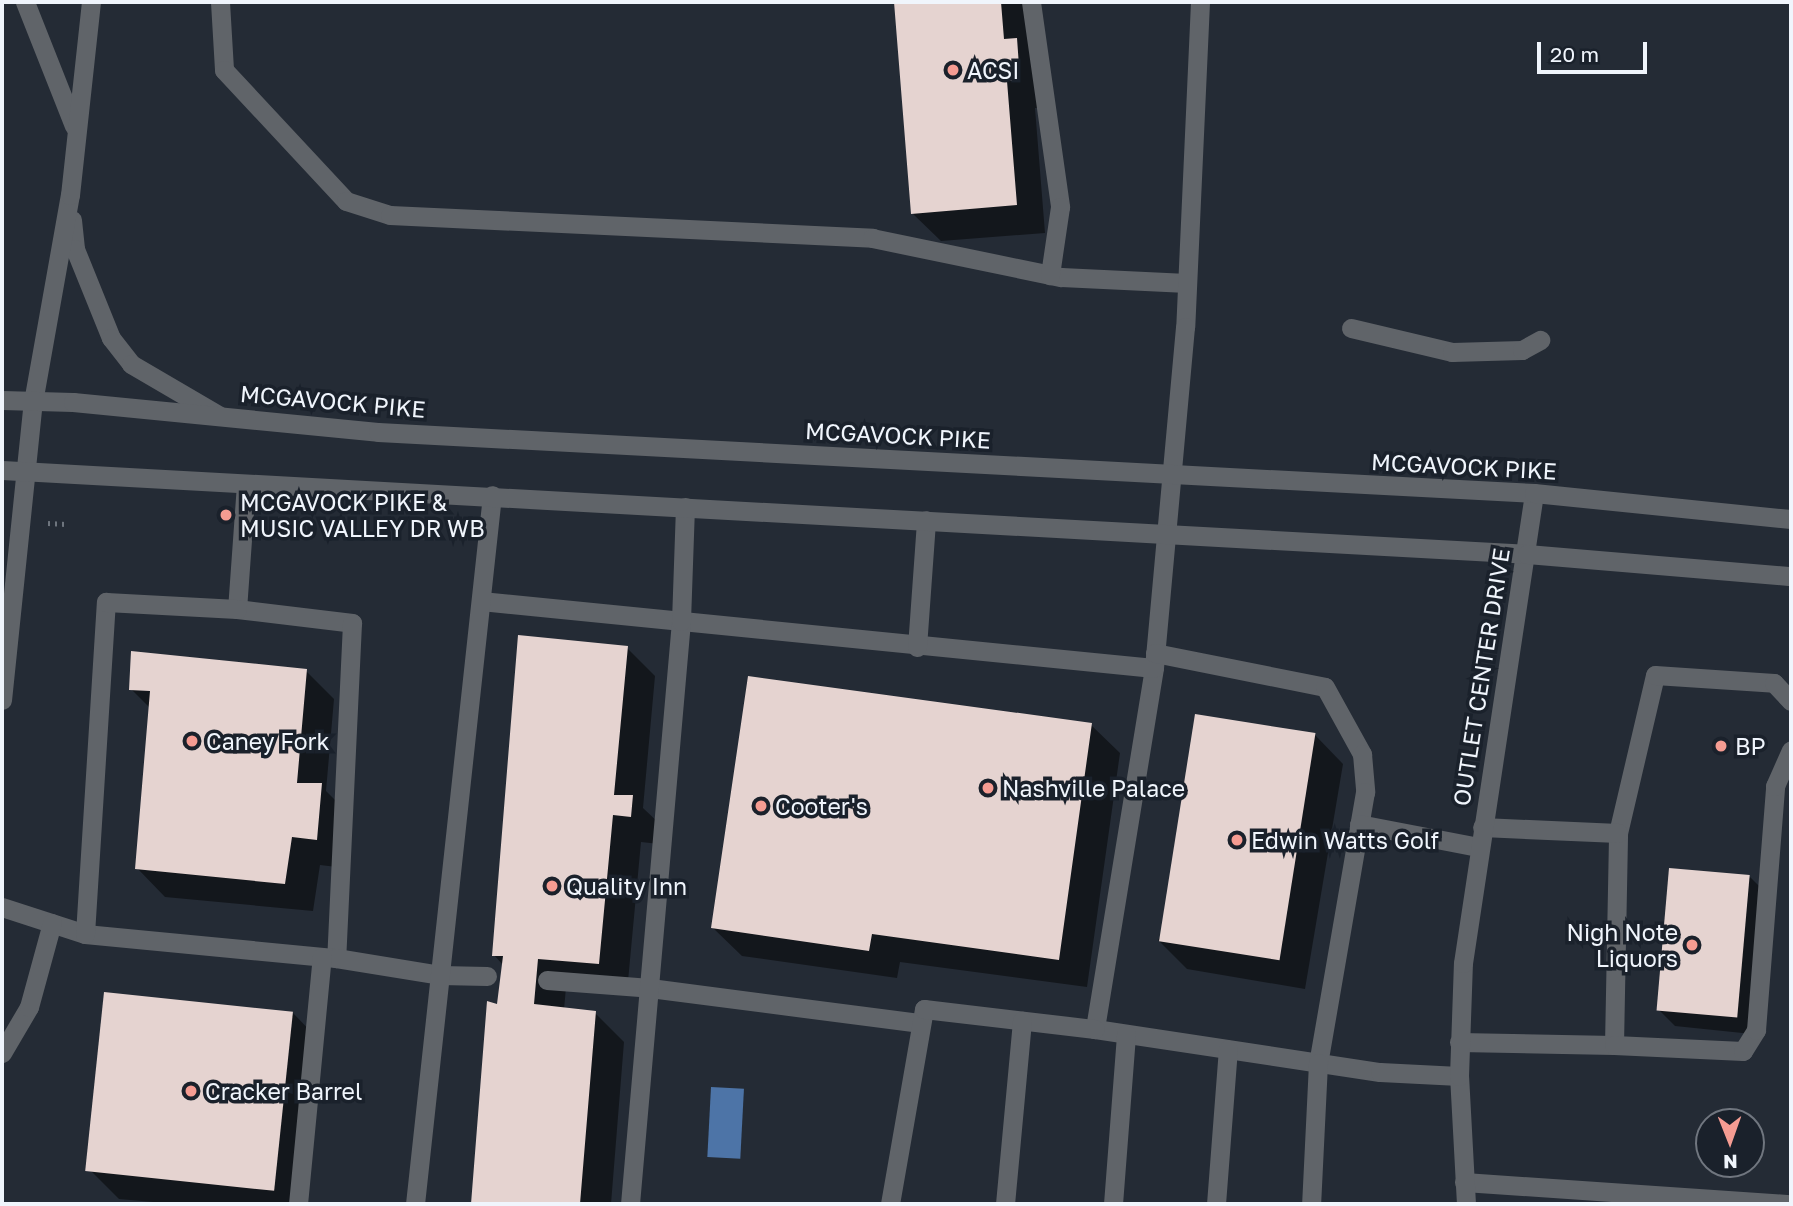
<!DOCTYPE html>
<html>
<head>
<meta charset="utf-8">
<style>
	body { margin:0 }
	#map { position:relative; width:1793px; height:1206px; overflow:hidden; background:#242b35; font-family:"Golos Text",sans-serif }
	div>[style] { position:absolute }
	.water>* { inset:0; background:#4d74a7; transform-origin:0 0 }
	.shadow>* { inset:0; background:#0007 }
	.building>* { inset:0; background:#e5d3d0; transform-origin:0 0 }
	.path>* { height:4.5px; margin-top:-2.25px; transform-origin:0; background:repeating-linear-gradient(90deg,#6e757e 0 2px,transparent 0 7px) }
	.service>* { height:19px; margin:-9.5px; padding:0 9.5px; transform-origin:9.5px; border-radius:9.5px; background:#606469 }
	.minor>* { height:19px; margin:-9.5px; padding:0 9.5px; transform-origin:9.5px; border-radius:9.5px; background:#606469 }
	.tertiary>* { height:19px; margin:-9.5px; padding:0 9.5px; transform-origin:9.5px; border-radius:9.5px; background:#606469 }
	.dots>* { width:19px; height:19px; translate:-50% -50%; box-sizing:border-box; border:4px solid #1a212b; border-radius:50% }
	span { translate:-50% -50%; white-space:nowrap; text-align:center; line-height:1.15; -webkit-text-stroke:7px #1a212b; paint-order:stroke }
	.poi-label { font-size:23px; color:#f0f5fc }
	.left { translate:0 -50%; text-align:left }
	.right { translate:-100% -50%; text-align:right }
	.street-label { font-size:23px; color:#f0f5fc }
	.frame { position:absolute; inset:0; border:4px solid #f0f5fc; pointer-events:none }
	.north { position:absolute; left:1695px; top:1108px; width:70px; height:70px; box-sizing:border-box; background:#1a212b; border:2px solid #70767f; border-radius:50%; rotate:179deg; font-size:19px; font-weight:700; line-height:28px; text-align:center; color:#f0f5fc }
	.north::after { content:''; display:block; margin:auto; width:24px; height:32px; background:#f59c92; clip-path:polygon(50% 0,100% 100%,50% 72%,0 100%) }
	.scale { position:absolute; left:1537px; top:42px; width:110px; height:32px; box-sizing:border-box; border:4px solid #f0f5fc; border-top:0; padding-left:9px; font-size:21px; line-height:24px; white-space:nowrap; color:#f0f5fc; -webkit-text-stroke:5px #1a212b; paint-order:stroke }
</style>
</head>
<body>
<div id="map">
	<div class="water">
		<i style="left:711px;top:1087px;width:33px;height:70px;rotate:3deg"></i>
	</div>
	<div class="shadow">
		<i style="clip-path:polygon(896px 2px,1026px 2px,1048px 108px,1035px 108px,1045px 233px,941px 241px,912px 213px)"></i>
		<i style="clip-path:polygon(627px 648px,655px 676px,643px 808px,661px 825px,659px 844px,641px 842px,627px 992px,566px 987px,564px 1010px,595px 1013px,624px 1042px,611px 1204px,473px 1204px,488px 1003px,499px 1006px,503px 965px,494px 955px)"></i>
		<i style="clip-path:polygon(306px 671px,334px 699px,326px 791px,349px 814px,345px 868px,320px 865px,313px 911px,165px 897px,137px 868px,150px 708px,131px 689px)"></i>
		<i style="clip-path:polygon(1091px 725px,1120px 753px,1087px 987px,900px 962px,897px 978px,742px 956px,713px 928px)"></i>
		<i style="clip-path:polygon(1315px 735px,1343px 764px,1305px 989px,1187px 969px,1158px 940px)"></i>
		<i style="clip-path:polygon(1750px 877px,1772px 899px,1752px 1034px,1675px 1026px,1660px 1011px)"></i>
		<i style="clip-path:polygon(292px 1012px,320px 1041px,307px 1204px,176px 1204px,119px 1199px,91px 1171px)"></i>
	</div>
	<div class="building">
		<i style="clip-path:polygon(894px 2px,1001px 2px,1004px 39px,1017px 38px,1020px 80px,1007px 81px,1017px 205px,911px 214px)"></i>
		<i style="clip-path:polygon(518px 635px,628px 646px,614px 795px,633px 795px,631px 817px,613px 815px,599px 964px,538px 959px,534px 1004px,596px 1011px,580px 1204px,471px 1204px,487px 1001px,497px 1004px,503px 956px,492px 956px)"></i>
		<i style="clip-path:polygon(131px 651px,307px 669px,297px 783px,322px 783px,317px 840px,292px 837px,285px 884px,135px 869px,150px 691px,129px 690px)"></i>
		<i style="clip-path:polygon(748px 676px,1092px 723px,1059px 960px,872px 934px,869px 951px,711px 928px)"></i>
		<i style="left:1195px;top:714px;width:122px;height:230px;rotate:9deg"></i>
		<i style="left:1669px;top:868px;width:81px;height:143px;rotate:5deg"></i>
		<i style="left:104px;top:992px;width:190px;height:180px;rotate:6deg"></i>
	</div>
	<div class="path">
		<i style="left:48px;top:523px;width:18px;rotate:3deg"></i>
	</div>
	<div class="service">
		<i style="left:25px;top:2px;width:133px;rotate:68.4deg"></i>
		<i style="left:220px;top:2px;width:68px;rotate:86.6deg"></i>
		<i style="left:224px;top:70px;width:179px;rotate:47deg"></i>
		<i style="left:346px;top:201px;width:46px;rotate:17.7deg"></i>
		<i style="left:390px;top:215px;width:483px;rotate:2.7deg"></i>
		<i style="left:872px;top:238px;width:193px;rotate:11.7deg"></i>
		<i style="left:1061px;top:277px;width:126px;rotate:2.7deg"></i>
		<i style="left:1031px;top:2px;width:207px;rotate:81.9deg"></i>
		<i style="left:1060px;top:207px;width:69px;rotate:98.4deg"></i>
		<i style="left:1200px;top:2px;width:325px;rotate:92.6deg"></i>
		<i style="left:1185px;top:327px;width:342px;rotate:95.2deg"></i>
		<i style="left:1154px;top:668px;width:366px;rotate:99.3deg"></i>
		<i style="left:1095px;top:1029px;width:288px;rotate:8.6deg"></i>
		<i style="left:1380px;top:1072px;width:79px;rotate:2.9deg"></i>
		<i style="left:72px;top:220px;width:29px;rotate:84deg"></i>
		<i style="left:75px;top:249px;width:96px;rotate:68deg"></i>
		<i style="left:111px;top:338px;width:33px;rotate:52deg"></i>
		<i style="left:131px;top:364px;width:103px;rotate:30.3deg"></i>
		<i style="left:1351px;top:328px;width:104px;rotate:13.4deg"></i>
		<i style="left:1452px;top:352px;width:70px;rotate:-1.6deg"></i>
		<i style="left:1522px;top:350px;width:21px;rotate:-29deg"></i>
		<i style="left:33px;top:402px;width:210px;rotate:-79.9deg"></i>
		<i style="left:70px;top:195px;width:194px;rotate:-83.8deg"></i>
		<i style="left:246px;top:484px;width:125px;rotate:94.1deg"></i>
		<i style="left:237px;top:609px;width:116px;rotate:6.9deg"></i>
		<i style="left:352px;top:623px;width:335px;rotate:92.7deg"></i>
		<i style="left:481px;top:601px;width:676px;rotate:5.69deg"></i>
		<i style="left:917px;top:647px;width:127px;rotate:-85.9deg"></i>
		<i style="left:1155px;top:653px;width:173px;rotate:11.3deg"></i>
		<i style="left:1325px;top:687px;width:77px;rotate:61.1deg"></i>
		<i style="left:1362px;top:754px;width:38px;rotate:85deg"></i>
		<i style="left:1365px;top:792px;width:275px;rotate:99.8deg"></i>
		<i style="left:1318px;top:1063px;width:141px;rotate:92.8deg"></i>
		<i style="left:1359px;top:824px;width:122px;rotate:10.9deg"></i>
		<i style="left:1618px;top:833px;width:162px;rotate:-76.8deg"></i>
		<i style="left:1655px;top:675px;width:119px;rotate:3.8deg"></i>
		<i style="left:1774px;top:683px;width:25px;rotate:47deg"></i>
		<i style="left:2px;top:907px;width:87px;rotate:18deg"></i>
		<i style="left:85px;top:934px;width:252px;rotate:5.5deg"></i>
		<i style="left:336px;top:958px;width:105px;rotate:9.3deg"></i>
		<i style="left:440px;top:975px;width:47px;rotate:1.2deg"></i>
		<i style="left:85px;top:934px;width:333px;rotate:-86.4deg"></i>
		<i style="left:106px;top:602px;width:131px;rotate:3.1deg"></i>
		<i style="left:547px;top:980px;width:103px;rotate:4.4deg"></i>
		<i style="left:650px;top:988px;width:273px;rotate:7.4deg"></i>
		<i style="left:1459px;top:1042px;width:155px;rotate:1.1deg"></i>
		<i style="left:1614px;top:1045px;width:212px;rotate:-88.9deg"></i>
		<i style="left:1618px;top:833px;width:136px;rotate:-177.5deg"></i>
		<i style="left:1614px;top:1045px;width:129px;rotate:2.7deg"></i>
		<i style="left:1743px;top:1051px;width:25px;rotate:-58deg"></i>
		<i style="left:1756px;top:1030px;width:245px;rotate:-85.5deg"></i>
		<i style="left:1775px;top:786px;width:39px;rotate:-66deg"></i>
		<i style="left:2px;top:1053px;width:53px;rotate:-59.6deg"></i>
		<i style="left:29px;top:1007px;width:87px;rotate:-74.7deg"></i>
		<i style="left:1464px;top:1182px;width:326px;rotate:3.9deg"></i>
		<i style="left:298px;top:1204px;width:248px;rotate:-84.5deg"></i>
		<i style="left:415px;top:1204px;width:713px;rotate:-83.8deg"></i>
		<i style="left:630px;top:1204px;width:585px;rotate:-85deg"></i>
		<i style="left:681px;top:621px;width:114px;rotate:-88deg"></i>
		<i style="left:890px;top:1204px;width:198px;rotate:-80.1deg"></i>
		<i style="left:924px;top:1009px;width:172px;rotate:6.7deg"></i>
		<i style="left:1005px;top:1204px;width:184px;rotate:-84.7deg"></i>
		<i style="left:1113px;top:1204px;width:170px;rotate:-85.6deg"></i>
		<i style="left:1216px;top:1204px;width:155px;rotate:-85.6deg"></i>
	</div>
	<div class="minor">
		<i style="left:2px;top:700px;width:300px;rotate:-84.1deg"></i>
		<i style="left:1466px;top:1204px;width:128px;rotate:-93.1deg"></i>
		<i style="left:1459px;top:1076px;width:113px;rotate:-88deg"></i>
		<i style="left:1463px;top:963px;width:475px;rotate:-81.4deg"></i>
	</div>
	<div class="tertiary">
		<i style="left:2px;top:400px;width:71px;rotate:1.6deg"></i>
		<i style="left:73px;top:402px;width:306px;rotate:5.6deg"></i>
		<i style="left:378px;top:432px;width:1158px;rotate:3.02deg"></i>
		<i style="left:1534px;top:493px;width:258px;rotate:5.8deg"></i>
		<i style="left:2px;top:470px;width:1527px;rotate:3.15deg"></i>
		<i style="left:1527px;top:554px;width:265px;rotate:4.8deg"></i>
	</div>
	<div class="dots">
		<i style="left:953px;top:70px;background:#f59c92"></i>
		<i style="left:226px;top:515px;background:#f59c92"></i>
		<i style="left:192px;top:741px;background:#f59c92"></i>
		<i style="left:1721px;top:746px;background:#f59c92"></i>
		<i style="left:988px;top:788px;background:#f59c92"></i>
		<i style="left:761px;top:806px;background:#f59c92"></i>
		<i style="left:1237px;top:840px;background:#f59c92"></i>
		<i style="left:552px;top:886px;background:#f59c92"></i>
		<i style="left:1692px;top:945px;background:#f59c92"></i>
		<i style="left:191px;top:1091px;background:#f59c92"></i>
	</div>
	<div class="poi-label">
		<span class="left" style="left:967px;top:70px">ACSI</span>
		<span class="left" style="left:240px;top:515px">MCGAVOCK PIKE &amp;<br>MUSIC VALLEY DR WB</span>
		<span class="left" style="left:206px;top:741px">Caney Fork</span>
		<span class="left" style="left:1735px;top:746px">BP</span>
		<span class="left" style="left:1002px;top:788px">Nashville Palace</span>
		<span class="left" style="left:775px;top:806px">Cooter's</span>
		<span class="left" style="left:1251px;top:840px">Edwin Watts Golf</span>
		<span class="left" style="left:566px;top:886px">Quality Inn</span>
		<span class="right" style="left:1678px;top:945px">Nigh Note<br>Liquors</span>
		<span class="left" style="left:205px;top:1091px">Cracker Barrel</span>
	</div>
	<div class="street-label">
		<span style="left:333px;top:401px;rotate:5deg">MCGAVOCK PIKE</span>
		<span style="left:898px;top:435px;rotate:3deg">MCGAVOCK PIKE</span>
		<span style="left:1464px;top:466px;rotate:3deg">MCGAVOCK PIKE</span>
		<span style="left:1481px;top:677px;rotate:-81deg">OUTLET CENTER DRIVE</span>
	</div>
	<div class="frame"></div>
	<div class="north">N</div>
	<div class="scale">20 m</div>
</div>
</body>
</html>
